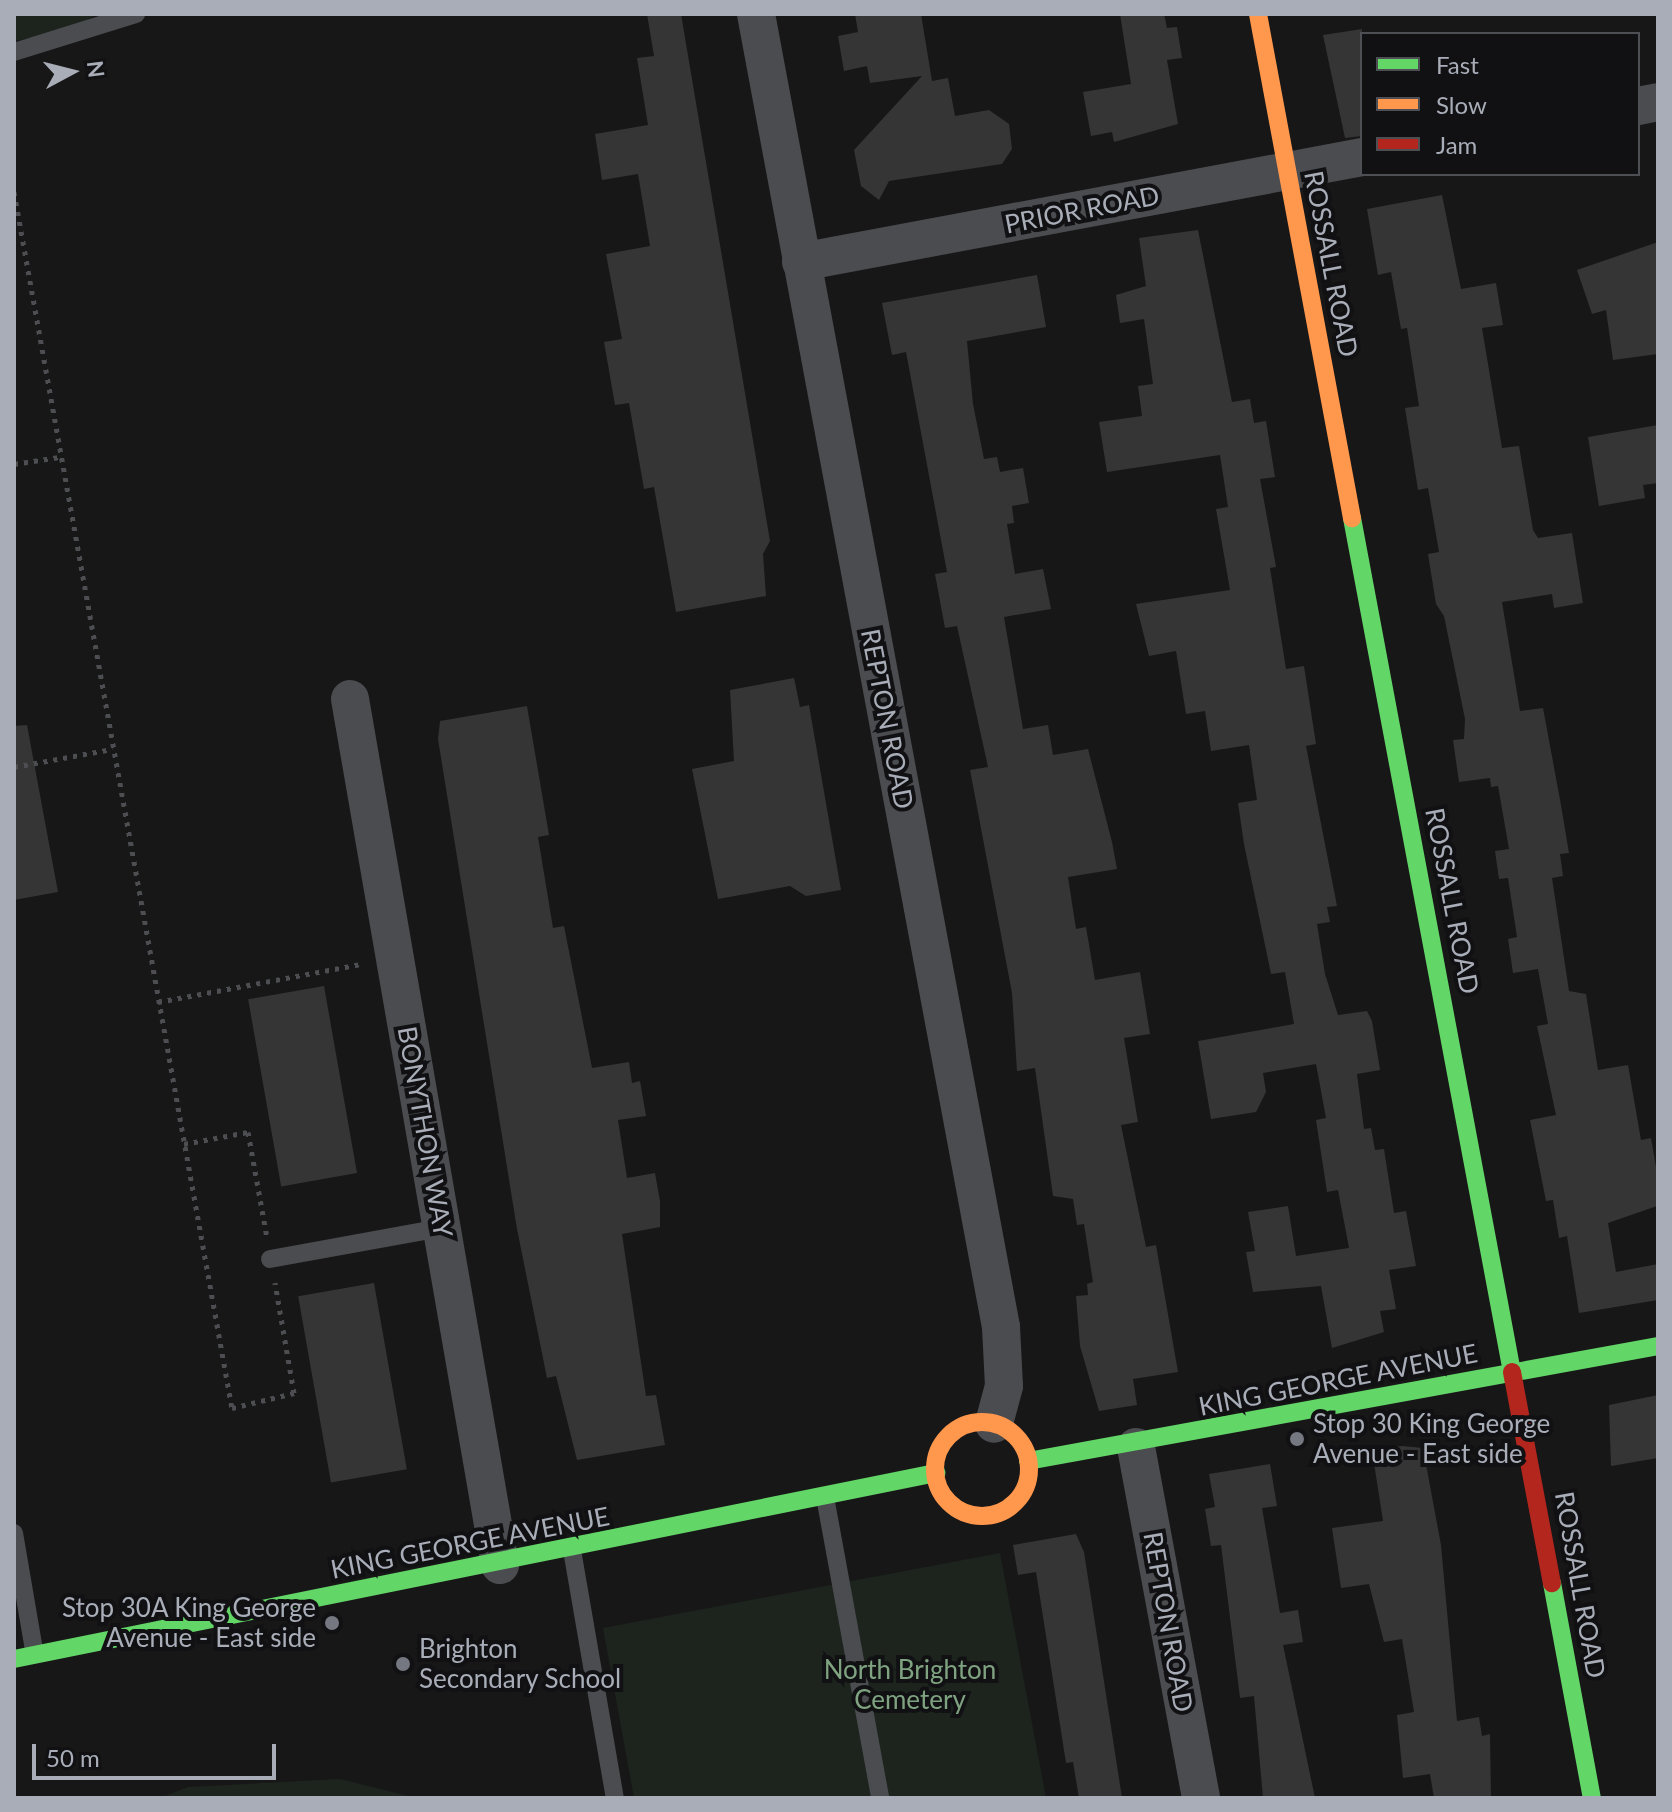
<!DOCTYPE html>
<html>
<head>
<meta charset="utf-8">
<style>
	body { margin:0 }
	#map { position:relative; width:1672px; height:1812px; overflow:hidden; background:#171717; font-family:Lato,sans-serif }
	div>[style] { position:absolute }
	.green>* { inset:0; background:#1d241e }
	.building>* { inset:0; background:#353536; transform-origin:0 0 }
	.path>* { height:5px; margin-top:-2.5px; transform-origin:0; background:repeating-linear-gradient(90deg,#4d4e52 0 4px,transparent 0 10px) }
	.lane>* { height:18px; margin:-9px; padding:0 9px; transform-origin:9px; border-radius:9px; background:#4b4c50 }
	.street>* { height:38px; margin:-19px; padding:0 19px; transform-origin:19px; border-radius:19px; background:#4b4c50 }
	.fast>* { height:18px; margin:-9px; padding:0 9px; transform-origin:9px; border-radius:9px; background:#63d668 }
	.slow>* { height:18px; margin:-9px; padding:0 9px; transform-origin:9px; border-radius:9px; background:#ff974d }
	.slow>.ring { margin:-9px; padding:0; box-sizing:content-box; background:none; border:18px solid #ff974d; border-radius:50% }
	.jam>* { height:18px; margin:-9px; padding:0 9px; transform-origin:9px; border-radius:9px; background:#b3261e }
	.dots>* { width:22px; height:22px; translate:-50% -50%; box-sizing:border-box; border:4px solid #111113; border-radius:50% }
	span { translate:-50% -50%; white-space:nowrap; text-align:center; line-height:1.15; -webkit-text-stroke:8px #111113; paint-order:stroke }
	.street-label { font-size:26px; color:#a8adb8 }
	.poi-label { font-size:26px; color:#a8adb8 }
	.left { translate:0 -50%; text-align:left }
	.right { translate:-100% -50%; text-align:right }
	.park-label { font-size:26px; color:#7fa381 }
	.frame { position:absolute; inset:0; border:16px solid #a8adb8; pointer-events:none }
	.legend { position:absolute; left:1360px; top:32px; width:280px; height:144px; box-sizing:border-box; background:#111113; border:2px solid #4d4f55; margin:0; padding:10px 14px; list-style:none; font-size:24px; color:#a8adb8 }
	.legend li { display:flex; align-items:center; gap:16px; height:40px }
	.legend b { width:40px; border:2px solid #4d4f55 }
	.north { position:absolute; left:32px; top:32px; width:80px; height:80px; -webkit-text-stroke:6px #111113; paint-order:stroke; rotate:83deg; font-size:22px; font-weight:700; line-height:32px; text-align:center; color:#a8adb8 }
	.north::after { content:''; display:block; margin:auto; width:28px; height:36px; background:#a8adb8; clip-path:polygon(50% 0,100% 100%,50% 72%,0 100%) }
	.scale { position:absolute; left:32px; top:1744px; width:244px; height:36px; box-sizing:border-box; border:4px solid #a8adb8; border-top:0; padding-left:10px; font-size:24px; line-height:28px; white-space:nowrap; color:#a8adb8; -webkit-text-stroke:6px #111113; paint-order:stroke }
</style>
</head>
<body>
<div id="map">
	<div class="green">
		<i style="clip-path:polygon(14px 14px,98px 14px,67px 31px,14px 41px)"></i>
		<i style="clip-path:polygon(1000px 1553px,1046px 1798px,634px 1798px,603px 1628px)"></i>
		<i style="clip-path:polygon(340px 1779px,416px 1798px,160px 1798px,188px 1787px)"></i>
	</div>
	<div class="building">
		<i style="clip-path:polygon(647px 14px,681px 14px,770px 541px,763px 554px,766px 596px,676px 612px,654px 487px,644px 489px,629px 403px,615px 405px,604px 342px,622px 339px,606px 254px,650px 246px,638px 174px,602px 180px,595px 134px,648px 125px,637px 58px,654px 56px)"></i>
		<i style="clip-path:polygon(855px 14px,921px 14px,932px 81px,948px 78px,955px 116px,989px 110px,1009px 124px,1012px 149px,1002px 164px,889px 181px,879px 200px,861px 186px,854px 150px,922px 76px,870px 83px,867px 66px,844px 71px,838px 36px,858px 32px)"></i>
		<i style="clip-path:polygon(1120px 14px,1164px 14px,1167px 28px,1177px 27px,1182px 58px,1167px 60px,1178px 124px,1114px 142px,1112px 132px,1091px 136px,1083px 92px,1131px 84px)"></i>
		<i style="clip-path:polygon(1362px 29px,1362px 136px,1345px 138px,1323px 35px)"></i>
		<i style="clip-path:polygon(1442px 195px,1461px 289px,1496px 283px,1503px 325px,1482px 328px,1502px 448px,1519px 446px,1533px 530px,1538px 538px,1572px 533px,1583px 603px,1554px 608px,1552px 594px,1502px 602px,1520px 711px,1543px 708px,1561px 805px,1569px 853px,1560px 854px,1563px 876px,1552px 878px,1569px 991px,1586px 994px,1598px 1070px,1628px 1065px,1641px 1140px,1651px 1138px,1657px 1173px,1657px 1206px,1608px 1223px,1616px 1272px,1658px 1264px,1658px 1300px,1579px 1313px,1567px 1236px,1559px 1238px,1553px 1200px,1546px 1201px,1530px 1120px,1556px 1115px,1537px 1026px,1548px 1024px,1538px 969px,1513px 973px,1508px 939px,1517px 937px,1508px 878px,1499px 879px,1495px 851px,1509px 849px,1498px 786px,1491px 787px,1490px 778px,1459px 782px,1453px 740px,1464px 739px,1465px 719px,1444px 616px,1436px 604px,1428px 554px,1439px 552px,1428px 488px,1418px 490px,1405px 408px,1419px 406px,1407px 328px,1401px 329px,1391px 272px,1378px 275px,1367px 209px)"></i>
		<i style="clip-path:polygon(1198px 230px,1232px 402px,1250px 399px,1254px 423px,1266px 421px,1275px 477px,1260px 479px,1276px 567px,1270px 568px,1286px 669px,1304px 666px,1316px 744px,1306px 746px,1337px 906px,1327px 907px,1330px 922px,1317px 924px,1325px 974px,1338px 1015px,1367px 1011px,1372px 1021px,1380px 1070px,1357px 1074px,1364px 1129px,1371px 1128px,1375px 1150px,1384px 1149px,1394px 1213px,1406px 1211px,1416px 1266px,1389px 1270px,1396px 1309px,1380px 1311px,1384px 1332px,1332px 1348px,1321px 1286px,1253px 1292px,1246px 1252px,1255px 1251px,1248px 1212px,1288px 1206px,1296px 1256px,1349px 1248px,1338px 1190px,1327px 1192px,1316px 1120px,1326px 1118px,1316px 1064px,1263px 1073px,1266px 1092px,1256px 1112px,1211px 1119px,1198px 1041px,1294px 1024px,1285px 972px,1271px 974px,1244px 844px,1238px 803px,1257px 800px,1249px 745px,1211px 751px,1205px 711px,1186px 714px,1176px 651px,1149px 656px,1136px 604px,1230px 590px,1216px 509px,1228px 507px,1220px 455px,1107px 472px,1099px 422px,1142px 416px,1138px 386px,1153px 384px,1144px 319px,1120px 323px,1116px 295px,1146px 286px,1139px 238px)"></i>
		<i style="clip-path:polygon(1658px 242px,1658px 354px,1613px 360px,1606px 310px,1592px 314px,1577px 270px)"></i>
		<i style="clip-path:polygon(1037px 275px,1046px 327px,967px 341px,973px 404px,984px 459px,997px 457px,1000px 472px,1023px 468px,1029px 503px,1012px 506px,1014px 523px,1007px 524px,1015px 574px,1043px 569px,1051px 609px,1004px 617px,1023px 729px,1048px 725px,1053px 755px,1088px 749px,1112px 842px,1117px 869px,1068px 877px,1076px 929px,1086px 927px,1095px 980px,1140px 972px,1150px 1034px,1124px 1038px,1138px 1122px,1121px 1125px,1146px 1247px,1156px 1245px,1178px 1372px,1133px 1379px,1137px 1405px,1099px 1411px,1080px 1346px,1076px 1296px,1088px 1295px,1087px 1284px,1093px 1282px,1084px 1224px,1077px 1225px,1073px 1199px,1053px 1196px,1035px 1068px,1017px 1071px,1012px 993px,970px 770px,988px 767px,957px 626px,945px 628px,935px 574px,947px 572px,906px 352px,892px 355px,882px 303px)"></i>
		<i style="clip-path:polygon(1658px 425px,1658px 483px,1643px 485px,1645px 498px,1599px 506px,1588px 437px)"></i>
		<i style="clip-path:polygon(794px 678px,800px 707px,809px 705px,841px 890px,806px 896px,790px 886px,718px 899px,692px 769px,734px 761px,730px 690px)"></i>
		<i style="clip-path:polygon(527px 706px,549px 835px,538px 837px,553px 928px,564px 926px,592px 1068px,629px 1062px,632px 1083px,640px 1081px,646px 1116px,618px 1120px,627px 1178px,655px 1173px,660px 1201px,660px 1227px,622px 1234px,646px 1396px,656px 1395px,665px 1445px,577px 1460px,556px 1376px,547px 1378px,517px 1229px,438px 739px,440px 721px)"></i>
		<i style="clip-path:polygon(27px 725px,58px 892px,14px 900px,14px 726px)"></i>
		<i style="left:324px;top:986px;width:190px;height:77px;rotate:80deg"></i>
		<i style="left:374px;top:1283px;width:189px;height:77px;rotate:80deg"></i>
		<i style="clip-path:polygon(1658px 1395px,1658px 1458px,1611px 1466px,1609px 1405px)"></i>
		<i style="clip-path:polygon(1402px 1446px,1423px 1448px,1441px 1545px,1457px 1721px,1479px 1717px,1482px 1736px,1490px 1734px,1491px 1798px,1434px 1798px,1430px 1774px,1403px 1778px,1397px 1715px,1414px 1712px,1402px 1639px,1384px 1642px,1369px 1584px,1341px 1588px,1332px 1528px,1383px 1521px,1372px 1450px)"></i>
		<i style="clip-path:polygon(1270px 1464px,1277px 1506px,1262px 1508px,1280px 1613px,1298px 1610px,1303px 1642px,1283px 1645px,1315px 1798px,1263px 1798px,1254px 1696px,1240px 1698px,1221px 1545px,1211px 1546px,1205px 1509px,1215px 1507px,1209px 1474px)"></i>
		<i style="clip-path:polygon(1076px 1534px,1084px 1552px,1122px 1798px,1079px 1798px,1073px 1762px,1066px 1763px,1036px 1572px,1018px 1575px,1013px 1545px)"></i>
	</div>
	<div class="path">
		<i style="left:14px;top:192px;width:1235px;rotate:79.84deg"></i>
		<i style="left:232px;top:1408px;width:64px;rotate:-13.6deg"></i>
		<i style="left:294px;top:1393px;width:112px;rotate:-99.8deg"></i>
		<i style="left:14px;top:464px;width:46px;rotate:-8.8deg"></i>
		<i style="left:14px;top:767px;width:100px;rotate:-10.4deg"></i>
		<i style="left:158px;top:1002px;width:208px;rotate:-10.6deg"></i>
		<i style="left:184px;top:1144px;width:65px;rotate:-10.6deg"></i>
		<i style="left:248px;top:1132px;width:108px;rotate:79.8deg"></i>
	</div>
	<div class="lane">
		<i style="left:14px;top:52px;width:128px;rotate:-17.3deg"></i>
		<i style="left:270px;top:1259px;width:174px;rotate:-10.3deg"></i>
		<i style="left:825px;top:1497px;width:306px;rotate:79.6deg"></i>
		<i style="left:14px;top:1533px;width:119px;rotate:80.3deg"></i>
		<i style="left:572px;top:1550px;width:252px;rotate:80.2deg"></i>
	</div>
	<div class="street">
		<i style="left:756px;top:14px;width:1336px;rotate:79.43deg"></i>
		<i style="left:1001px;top:1327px;width:59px;rotate:87.1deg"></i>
		<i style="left:1004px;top:1386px;width:39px;rotate:105deg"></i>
		<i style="left:1638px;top:106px;width:20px;rotate:-11deg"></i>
		<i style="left:801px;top:262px;width:571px;rotate:-10.6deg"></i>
		<i style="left:350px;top:699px;width:879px;rotate:80.17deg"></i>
		<i style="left:1136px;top:1447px;width:357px;rotate:79.5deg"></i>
	</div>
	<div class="fast">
		<i style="left:1352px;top:518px;width:869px;rotate:79.39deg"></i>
		<i style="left:1028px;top:1461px;width:640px;rotate:-10.34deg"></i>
		<i style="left:1552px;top:1583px;width:219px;rotate:79.5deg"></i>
		<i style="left:14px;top:1659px;width:941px;rotate:-11.41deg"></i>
	</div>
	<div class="slow">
		<i style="left:1258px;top:14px;width:513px;rotate:79.44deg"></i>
		<i class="ring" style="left:935px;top:1422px;width:76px;height:76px"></i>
	</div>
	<div class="jam">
		<i style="left:1512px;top:1372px;width:215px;rotate:79.3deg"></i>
	</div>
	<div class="dots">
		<i style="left:1297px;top:1439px;background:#757880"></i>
		<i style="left:332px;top:1623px;background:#757880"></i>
		<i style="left:403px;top:1664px;background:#757880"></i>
	</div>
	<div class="street-label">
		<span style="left:1082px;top:210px;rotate:-11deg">PRIOR ROAD</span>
		<span style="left:1331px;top:264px;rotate:79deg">ROSSALL ROAD</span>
		<span style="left:887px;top:719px;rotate:79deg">REPTON ROAD</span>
		<span style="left:1452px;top:901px;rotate:79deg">ROSSALL ROAD</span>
		<span style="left:425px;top:1132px;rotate:80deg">BONYTHON WAY</span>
		<span style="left:1338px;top:1380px;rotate:-11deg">KING GEORGE AVENUE</span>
		<span style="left:470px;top:1543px;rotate:-11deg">KING GEORGE AVENUE</span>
		<span style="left:1580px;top:1585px;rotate:80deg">ROSSALL ROAD</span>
		<span style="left:1168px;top:1622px;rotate:80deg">REPTON ROAD</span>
	</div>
	<div class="poi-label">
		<span class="left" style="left:1313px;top:1439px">Stop 30 King George<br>Avenue - East side</span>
		<span class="right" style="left:316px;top:1623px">Stop 30A King George<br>Avenue - East side</span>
		<span class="left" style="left:419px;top:1664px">Brighton<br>Secondary School</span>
	</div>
	<div class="park-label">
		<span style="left:910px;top:1685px">North Brighton<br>Cemetery</span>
	</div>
	<div class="frame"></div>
	<ul class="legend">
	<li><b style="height:10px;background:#63d668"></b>Fast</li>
	<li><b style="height:10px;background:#ff974d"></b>Slow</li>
	<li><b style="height:10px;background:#b3261e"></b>Jam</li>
	</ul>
	<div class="north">N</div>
	<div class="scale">50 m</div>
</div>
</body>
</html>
